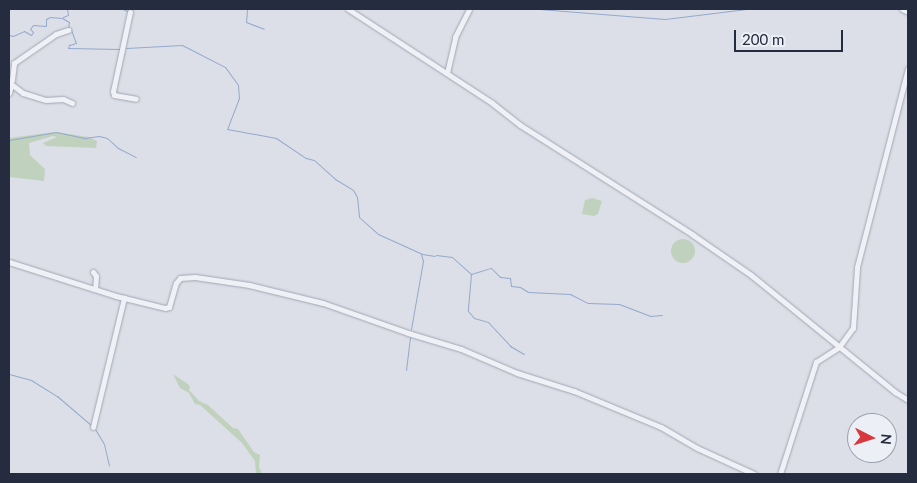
<!DOCTYPE html>
<html>
<head>
<meta charset="utf-8">
<style>
	body { margin:0 }
	#map { position:relative; width:917px; height:483px; overflow:hidden; background:#dcdfe8; font-family:Lato,sans-serif }
	div>[style] { position:absolute }
	.green>* { inset:0; background:#c0d2bd }
	.round { border-radius:50% }
	.stream>* { height:1px; margin:-0.5px; padding:0 0.5px; transform-origin:0.5px; border-radius:0.5px; background:#94a9cb }
	.roads { filter:drop-shadow(0 0 1px #a1a6b2) drop-shadow(0 0 1px #a1a6b2) }
	.minor>* { height:5px; margin:-2.5px; padding:0 2.5px; transform-origin:2.5px; border-radius:2.5px; background:#eff1f6 }
	span { translate:-50% -50%; white-space:nowrap; text-align:center; line-height:1.15; -webkit-text-stroke:4px #eceff5; paint-order:stroke }
	.frame { position:absolute; inset:0; border:10px solid #252c3f; pointer-events:none }
	.north { position:absolute; left:847px; top:413px; width:50px; height:50px; box-sizing:border-box; background:#eceff5; border:1px solid #9ca1ac; border-radius:50%; rotate:95deg; font-size:14px; font-weight:700; line-height:20px; text-align:center; color:#252c3f }
	.north::after { content:''; display:block; margin:auto; width:18px; height:22px; background:#d7373d; clip-path:polygon(50% 0,100% 100%,50% 72%,0 100%) }
	.scale { position:absolute; left:734px; top:30px; width:109px; height:22px; box-sizing:border-box; border:2px solid #252c3f; border-top:0; padding-left:6px; font-size:15px; line-height:18px; white-space:nowrap; color:#252c3f; -webkit-text-stroke:4px #eceff5; paint-order:stroke }
</style>
</head>
<body>
<div id="map">
	<div class="green">
		<i style="clip-path:polygon(55px 132px,89px 137px,97px 141px,96px 148px,46px 146px,43px 143px,57px 137px,53px 136px,29px 143px,30px 155px,45px 169px,44px 181px,9px 177px,9px 138px)"></i>
		<i style="clip-path:polygon(592px 198px,602px 201px,598px 214px,594px 216px,582px 214px,585px 200px)"></i>
		<i class="round" style="left:671px;top:239px;width:24px;height:24px"></i>
		<i style="clip-path:polygon(173px 374px,188px 384px,190px 387px,189px 390px,199px 401px,208px 405px,233px 428px,238px 429px,254px 452px,260px 455px,259px 467px,262px 474px,256px 474px,255px 461px,242px 443px,200px 405px,195px 404px,189px 393px,180px 388px)"></i>
	</div>
	<div class="stream">
		<i style="left:123px;top:9px;width:4px;rotate:27deg"></i>
		<i style="left:127px;top:11px;width:7px;rotate:-16deg"></i>
		<i style="left:247px;top:9px;width:13px;rotate:94deg"></i>
		<i style="left:246px;top:22px;width:19px;rotate:21deg"></i>
		<i style="left:539px;top:9px;width:126px;rotate:4.5deg"></i>
		<i style="left:665px;top:19px;width:82px;rotate:-7deg"></i>
		<i style="left:63px;top:17px;width:5px;rotate:-22deg"></i>
		<i style="left:68px;top:15px;width:6px;rotate:-99deg"></i>
		<i style="left:9px;top:35px;width:4px;rotate:14deg"></i>
		<i style="left:13px;top:36px;width:12px;rotate:-24deg"></i>
		<i style="left:24px;top:31px;width:8px;rotate:30deg"></i>
		<i style="left:31px;top:35px;width:4px;rotate:-56deg"></i>
		<i style="left:33px;top:32px;width:4px;rotate:-135deg"></i>
		<i style="left:30px;top:29px;width:5px;rotate:-53deg"></i>
		<i style="left:33px;top:25px;width:13px;rotate:4deg"></i>
		<i style="left:46px;top:26px;width:7px;rotate:-90deg"></i>
		<i style="left:46px;top:19px;width:4px;rotate:-27deg"></i>
		<i style="left:50px;top:17px;width:12px;rotate:5deg"></i>
		<i style="left:62px;top:18px;width:8px;rotate:30deg"></i>
		<i style="left:69px;top:22px;width:6px;rotate:99deg"></i>
		<i style="left:68px;top:28px;width:4px;rotate:34deg"></i>
		<i style="left:71px;top:30px;width:14px;rotate:69deg"></i>
		<i style="left:76px;top:43px;width:7px;rotate:164deg"></i>
		<i style="left:69px;top:45px;width:3px;rotate:108deg"></i>
		<i style="left:68px;top:48px;width:51px;rotate:1.1deg"></i>
		<i style="left:126px;top:48px;width:56px;rotate:-3.1deg"></i>
		<i style="left:182px;top:45px;width:48px;rotate:27.1deg"></i>
		<i style="left:225px;top:67px;width:22px;rotate:54deg"></i>
		<i style="left:238px;top:85px;width:13px;rotate:86deg"></i>
		<i style="left:239px;top:98px;width:33px;rotate:111deg"></i>
		<i style="left:227px;top:129px;width:50px;rotate:10.4deg"></i>
		<i style="left:276px;top:138px;width:36px;rotate:34deg"></i>
		<i style="left:306px;top:158px;width:8px;rotate:14deg"></i>
		<i style="left:314px;top:160px;width:28px;rotate:42deg"></i>
		<i style="left:335px;top:179px;width:21px;rotate:31deg"></i>
		<i style="left:353px;top:190px;width:8px;rotate:60deg"></i>
		<i style="left:357px;top:197px;width:20px;rotate:84deg"></i>
		<i style="left:359px;top:217px;width:25px;rotate:42deg"></i>
		<i style="left:378px;top:234px;width:48px;rotate:24.4deg"></i>
		<i style="left:422px;top:254px;width:13px;rotate:9deg"></i>
		<i style="left:9px;top:140px;width:48px;rotate:-9.7deg"></i>
		<i style="left:56px;top:132px;width:30px;rotate:12deg"></i>
		<i style="left:85px;top:138px;width:14px;rotate:-8deg"></i>
		<i style="left:99px;top:136px;width:8px;rotate:14deg"></i>
		<i style="left:107px;top:138px;width:15px;rotate:42deg"></i>
		<i style="left:118px;top:148px;width:20px;rotate:27deg"></i>
		<i style="left:436px;top:255px;width:16px;rotate:7deg"></i>
		<i style="left:452px;top:257px;width:25px;rotate:42deg"></i>
		<i style="left:471px;top:274px;width:21px;rotate:-17deg"></i>
		<i style="left:491px;top:268px;width:13px;rotate:45deg"></i>
		<i style="left:500px;top:277px;width:10px;rotate:6deg"></i>
		<i style="left:510px;top:278px;width:8px;rotate:83deg"></i>
		<i style="left:511px;top:286px;width:9px;rotate:6deg"></i>
		<i style="left:520px;top:287px;width:9px;rotate:32deg"></i>
		<i style="left:528px;top:292px;width:42px;rotate:2.7deg"></i>
		<i style="left:570px;top:294px;width:20px;rotate:27deg"></i>
		<i style="left:588px;top:303px;width:31px;rotate:2deg"></i>
		<i style="left:619px;top:304px;width:33px;rotate:21deg"></i>
		<i style="left:650px;top:316px;width:12px;rotate:-5deg"></i>
		<i style="left:471px;top:274px;width:37px;rotate:95deg"></i>
		<i style="left:468px;top:311px;width:9px;rotate:49deg"></i>
		<i style="left:474px;top:318px;width:15px;rotate:16deg"></i>
		<i style="left:488px;top:322px;width:33px;rotate:47deg"></i>
		<i style="left:510px;top:346px;width:16px;rotate:30deg"></i>
		<i style="left:411px;top:329px;width:69px;rotate:-80deg"></i>
		<i style="left:423px;top:261px;width:7px;rotate:-106deg"></i>
		<i style="left:406px;top:370px;width:34px;rotate:-83deg"></i>
		<i style="left:9px;top:374px;width:23px;rotate:15deg"></i>
		<i style="left:31px;top:380px;width:31px;rotate:32deg"></i>
		<i style="left:57px;top:396px;width:46px;rotate:40.6deg"></i>
		<i style="left:95px;top:429px;width:17px;rotate:59deg"></i>
		<i style="left:104px;top:444px;width:22px;rotate:77deg"></i>
	</div>
	<div class="roads">
		<div class="minor">
			<i style="left:348px;top:9px;width:172px;rotate:33.1deg"></i>
			<i style="left:492px;top:103px;width:36px;rotate:38deg"></i>
			<i style="left:520px;top:125px;width:205px;rotate:32.4deg"></i>
			<i style="left:693px;top:235px;width:70px;rotate:34.6deg"></i>
			<i style="left:751px;top:275px;width:186px;rotate:39.1deg"></i>
			<i style="left:895px;top:392px;width:15px;rotate:32deg"></i>
			<i style="left:902px;top:9px;width:7px;rotate:27deg"></i>
			<i style="left:130px;top:12px;width:81px;rotate:102.1deg"></i>
			<i style="left:113px;top:91px;width:4px;rotate:76deg"></i>
			<i style="left:114px;top:95px;width:22px;rotate:10deg"></i>
			<i style="left:447px;top:73px;width:37px;rotate:-77deg"></i>
			<i style="left:455px;top:37px;width:31px;rotate:-63deg"></i>
			<i style="left:9px;top:83px;width:4px;rotate:-45deg"></i>
			<i style="left:12px;top:80px;width:17px;rotate:-83deg"></i>
			<i style="left:14px;top:63px;width:51px;rotate:-34.6deg"></i>
			<i style="left:56px;top:34px;width:13px;rotate:-18deg"></i>
			<i style="left:9px;top:93px;width:9px;rotate:-77deg"></i>
			<i style="left:11px;top:84px;width:15px;rotate:37deg"></i>
			<i style="left:23px;top:93px;width:24px;rotate:17deg"></i>
			<i style="left:46px;top:100px;width:17px;rotate:-3deg"></i>
			<i style="left:63px;top:99px;width:10px;rotate:24deg"></i>
			<i style="left:9px;top:262px;width:112px;rotate:17.6deg"></i>
			<i style="left:116px;top:296px;width:50px;rotate:13.8deg"></i>
			<i style="left:165px;top:308px;width:4px;rotate:-14deg"></i>
			<i style="left:169px;top:307px;width:25px;rotate:-74deg"></i>
			<i style="left:176px;top:283px;width:6px;rotate:-51deg"></i>
			<i style="left:180px;top:278px;width:15px;rotate:-4deg"></i>
			<i style="left:195px;top:277px;width:55px;rotate:8.4deg"></i>
			<i style="left:249px;top:285px;width:76px;rotate:13.7deg"></i>
			<i style="left:323px;top:303px;width:90px;rotate:19.4deg"></i>
			<i style="left:408px;top:333px;width:55px;rotate:16.8deg"></i>
			<i style="left:461px;top:349px;width:61px;rotate:23.2deg"></i>
			<i style="left:517px;top:373px;width:60px;rotate:17.5deg"></i>
			<i style="left:574px;top:391px;width:94px;rotate:22.5deg"></i>
			<i style="left:661px;top:427px;width:42px;rotate:30.3deg"></i>
			<i style="left:697px;top:448px;width:63px;rotate:24.5deg"></i>
			<i style="left:93px;top:272px;width:5px;rotate:53deg"></i>
			<i style="left:96px;top:276px;width:13px;rotate:94deg"></i>
			<i style="left:93px;top:427px;width:133px;rotate:-76.5deg"></i>
			<i style="left:780px;top:474px;width:118px;rotate:-72.2deg"></i>
			<i style="left:816px;top:362px;width:27px;rotate:-33deg"></i>
			<i style="left:839px;top:347px;width:24px;rotate:-54deg"></i>
			<i style="left:853px;top:328px;width:61px;rotate:-86.2deg"></i>
			<i style="left:857px;top:267px;width:205px;rotate:-75.6deg"></i>
		</div>
	</div>
	<div class="frame"></div>
	<div class="north">N</div>
	<div class="scale">200 m</div>
</div>
</body>
</html>
